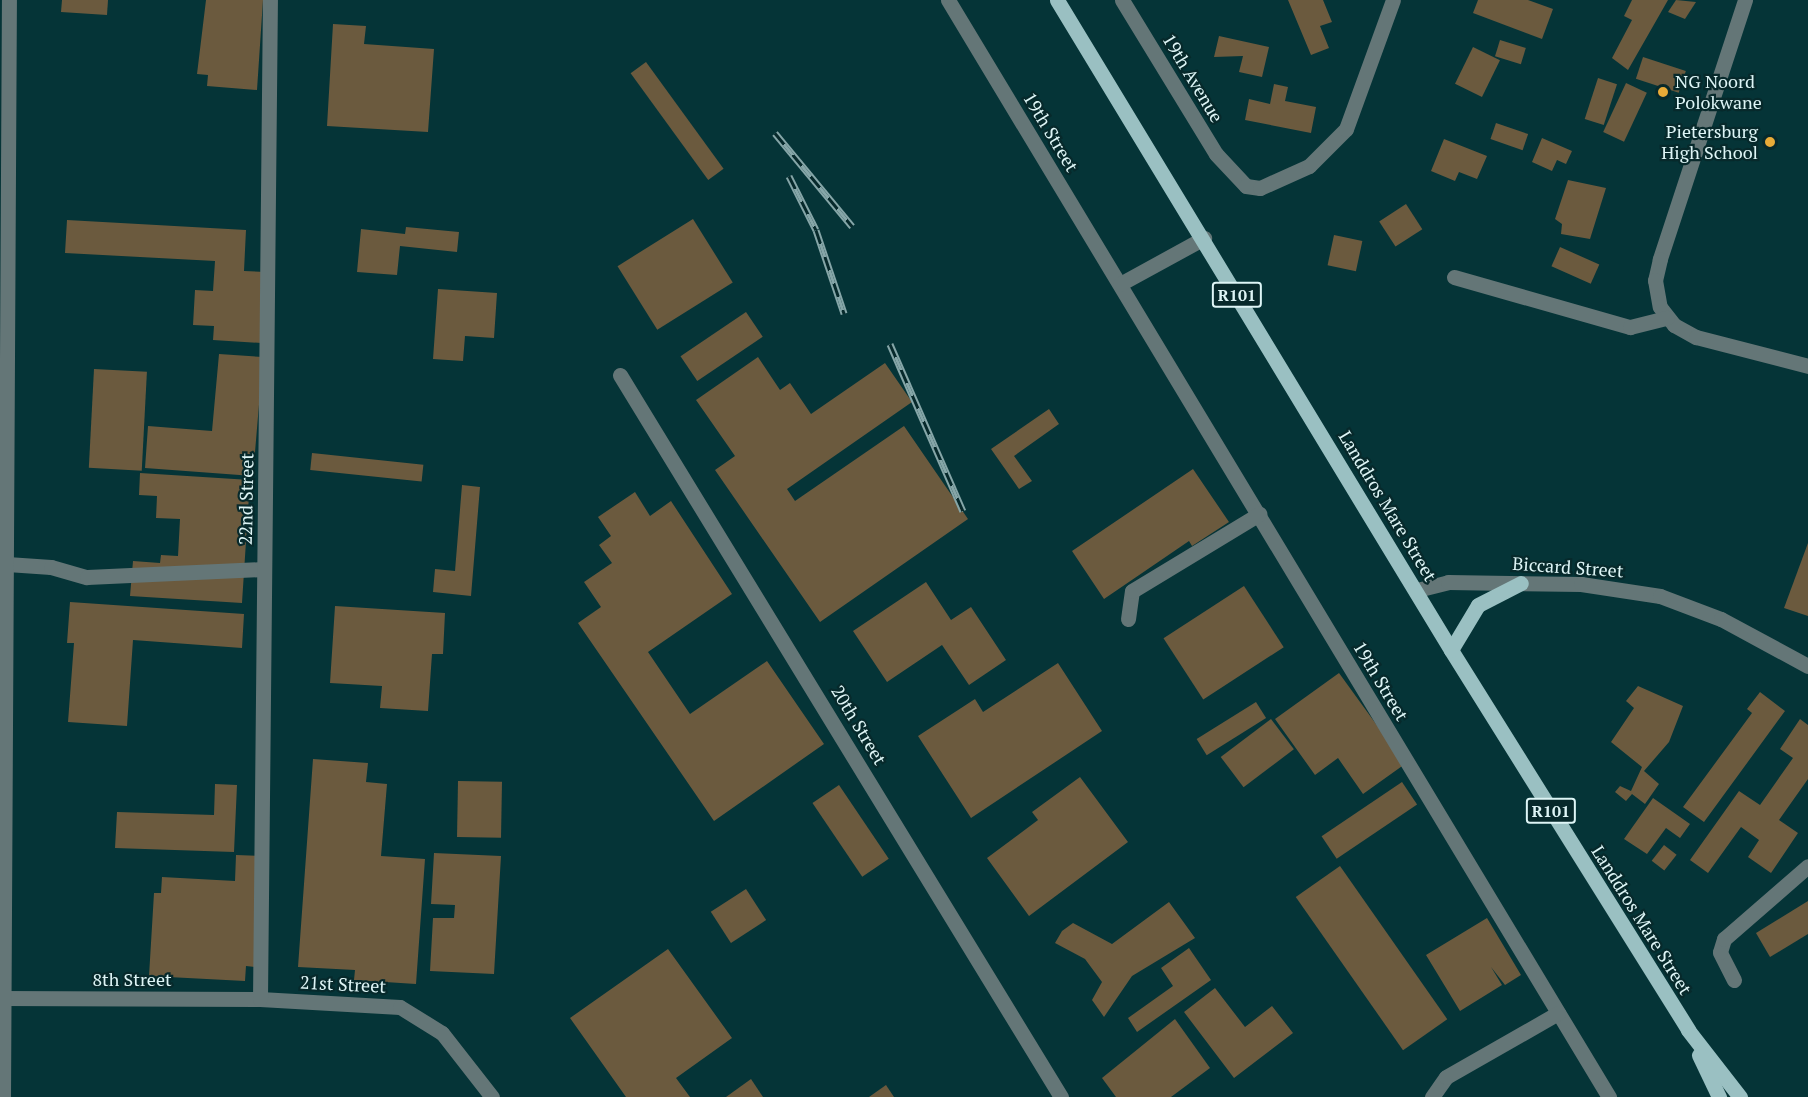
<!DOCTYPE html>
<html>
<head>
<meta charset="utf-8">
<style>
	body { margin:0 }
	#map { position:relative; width:1808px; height:1097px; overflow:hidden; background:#053437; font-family:"PT Serif",serif }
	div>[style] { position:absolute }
	.building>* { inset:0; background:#6b5a3e; transform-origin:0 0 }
	.minor>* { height:15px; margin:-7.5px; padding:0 7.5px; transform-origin:7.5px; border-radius:7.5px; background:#647677 }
	.major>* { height:15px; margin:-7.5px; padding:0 7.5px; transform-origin:7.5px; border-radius:7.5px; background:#9ac0c2 }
	.rail>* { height:7px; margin-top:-3.5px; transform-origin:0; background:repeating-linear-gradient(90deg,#07292b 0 14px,#86a6a8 0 28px); box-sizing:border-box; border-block:2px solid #86a6a8 }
	.dots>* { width:16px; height:16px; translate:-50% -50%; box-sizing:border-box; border:3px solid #07292b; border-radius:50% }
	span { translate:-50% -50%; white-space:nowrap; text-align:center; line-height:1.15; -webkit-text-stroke:4.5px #07292b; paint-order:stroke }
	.shield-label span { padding:2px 4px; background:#07292b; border:2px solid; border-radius:4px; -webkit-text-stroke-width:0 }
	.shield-label { font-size:16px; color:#def5f6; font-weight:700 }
	.street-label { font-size:18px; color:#def5f6 }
	.poi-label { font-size:18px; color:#def5f6 }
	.left { translate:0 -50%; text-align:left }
	.right { translate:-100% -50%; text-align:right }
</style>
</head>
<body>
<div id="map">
	<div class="building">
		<i style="clip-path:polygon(62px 0,108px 0,107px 15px,61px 12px)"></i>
		<i style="clip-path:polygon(206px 0,263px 0,257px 90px,207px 86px,208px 75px,197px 74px)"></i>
		<i style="clip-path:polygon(1288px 0,1323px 0,1332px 22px,1320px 26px,1329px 48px,1311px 55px)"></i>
		<i style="clip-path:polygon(1478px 0,1528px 0,1553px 9px,1542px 39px,1473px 13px)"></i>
		<i style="clip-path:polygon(1632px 0,1668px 0,1628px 70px,1612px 58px,1632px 20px,1624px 16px)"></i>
		<i style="clip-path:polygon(1676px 0,1696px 2px,1685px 19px,1668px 12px)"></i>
		<i style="clip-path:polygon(333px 24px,366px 26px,364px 44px,434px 49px,428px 132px,327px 126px)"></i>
		<i style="clip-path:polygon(1219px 36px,1269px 47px,1262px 77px,1239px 72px,1243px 56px,1214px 57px)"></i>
		<i style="left:1500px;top:40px;width:27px;height:17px;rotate:17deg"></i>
		<i style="left:1473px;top:47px;width:30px;height:41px;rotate:26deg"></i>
		<i style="left:1643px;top:57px;width:45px;height:23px;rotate:18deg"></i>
		<i style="left:646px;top:62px;width:132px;height:19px;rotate:54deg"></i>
		<i style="left:1598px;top:78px;width:20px;height:43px;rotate:18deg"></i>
		<i style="left:1626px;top:83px;width:23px;height:54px;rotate:25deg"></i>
		<i style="clip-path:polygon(1274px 84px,1288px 87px,1285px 101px,1316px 107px,1311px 133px,1245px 120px,1249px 99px,1270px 104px)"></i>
		<i style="left:1496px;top:123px;width:34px;height:17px;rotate:19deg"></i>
		<i style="clip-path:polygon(1542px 138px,1572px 151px,1566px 164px,1557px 160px,1552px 171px,1532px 162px)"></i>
		<i style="clip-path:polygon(1444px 139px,1487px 156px,1477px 179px,1459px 172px,1455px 181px,1431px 171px)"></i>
		<i style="clip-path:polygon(1568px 180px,1606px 188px,1590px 239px,1561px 234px,1562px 224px,1555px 219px)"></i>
		<i style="left:1406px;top:204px;width:30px;height:32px;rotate:57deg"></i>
		<i style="left:693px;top:219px;width:75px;height:89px;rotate:58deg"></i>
		<i style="clip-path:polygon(67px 220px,246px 230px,244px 271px,266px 272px,262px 343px,213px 340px,214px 326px,193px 325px,195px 290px,213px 291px,215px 261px,65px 253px)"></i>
		<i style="clip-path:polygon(406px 227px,459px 232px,457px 252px,400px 246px,397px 275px,357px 272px,361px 229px,405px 234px)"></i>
		<i style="left:1334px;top:235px;width:29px;height:31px;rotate:12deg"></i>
		<i style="left:1560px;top:247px;width:43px;height:21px;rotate:24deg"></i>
		<i style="clip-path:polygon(438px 289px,497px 293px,494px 338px,465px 336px,463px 361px,433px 359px)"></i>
		<i style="left:746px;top:312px;width:30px;height:79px;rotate:56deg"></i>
		<i style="clip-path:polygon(219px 354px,263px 357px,253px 476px,145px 468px,148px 426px,212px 431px)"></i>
		<i style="clip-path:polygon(758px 357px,780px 390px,790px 383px,811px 414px,885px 363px,912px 402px,787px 489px,795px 501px,904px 426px,968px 519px,820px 622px,715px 470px,735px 456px,696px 400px)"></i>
		<i style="left:94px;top:369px;width:53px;height:99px;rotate:3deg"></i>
		<i style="clip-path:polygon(1049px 409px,1059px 424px,1014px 456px,1032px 481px,1019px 489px,991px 449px)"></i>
		<i style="left:312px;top:453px;width:112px;height:17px;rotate:6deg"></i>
		<i style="clip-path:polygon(1193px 469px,1229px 522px,1192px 546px,1189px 541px,1104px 599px,1072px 551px)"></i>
		<i style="clip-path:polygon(140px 473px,250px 480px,242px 603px,130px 596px,133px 561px,160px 563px,161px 555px,178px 556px,180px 519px,156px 518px,157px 496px,139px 495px)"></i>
		<i style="clip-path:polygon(462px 485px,480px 487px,471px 596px,433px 592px,435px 569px,455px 571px)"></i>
		<i style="clip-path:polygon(635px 492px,650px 516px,671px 501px,732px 594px,648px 652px,690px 714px,767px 661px,824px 744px,714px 821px,578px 623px,601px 607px,584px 582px,612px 563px,599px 545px,611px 536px,598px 517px)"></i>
		<i style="clip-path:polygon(1808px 543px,1808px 616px,1784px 608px)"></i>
		<i style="clip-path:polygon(926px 582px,951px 620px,971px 607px,1006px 660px,969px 685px,942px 645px,887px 682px,853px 631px)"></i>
		<i style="left:1244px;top:586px;width:73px;height:96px;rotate:57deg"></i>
		<i style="clip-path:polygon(70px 602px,244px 614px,242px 648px,133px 640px,127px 726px,68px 722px,74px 643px,67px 643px)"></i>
		<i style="clip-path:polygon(335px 606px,445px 613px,443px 654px,432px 654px,428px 711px,380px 708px,382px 686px,330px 683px)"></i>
		<i style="clip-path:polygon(1058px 663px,1102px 731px,971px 818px,918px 736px,975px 699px,983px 712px)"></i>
		<i style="clip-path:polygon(1339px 673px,1405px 764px,1363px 794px,1338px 758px,1315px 775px,1275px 719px)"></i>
		<i style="clip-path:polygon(1638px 686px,1683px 706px,1669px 742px,1644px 771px,1659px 784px,1645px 804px,1632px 794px,1626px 801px,1615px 792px,1620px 786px,1631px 791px,1642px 767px,1611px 742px,1634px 708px,1626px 701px)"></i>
		<i style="clip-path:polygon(1760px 692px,1785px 711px,1704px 822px,1683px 807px,1752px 713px,1747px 709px)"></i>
		<i style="left:1256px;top:702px;width:19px;height:70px;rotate:58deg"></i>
		<i style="left:1271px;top:719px;width:38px;height:63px;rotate:53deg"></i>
		<i style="clip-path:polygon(1800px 719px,1808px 725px,1808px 779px,1779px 820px,1798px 833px,1771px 873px,1748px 857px,1759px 840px,1741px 827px,1708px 873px,1690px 860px,1739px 791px,1760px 805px,1793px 758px,1780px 749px)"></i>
		<i style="clip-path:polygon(313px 759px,368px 763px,366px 782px,387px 784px,381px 856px,425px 859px,416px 984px,354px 980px,355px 970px,298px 967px)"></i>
		<i style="clip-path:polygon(1080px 777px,1128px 842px,1029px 916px,987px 858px,1038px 820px,1032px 812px)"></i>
		<i style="left:458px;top:781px;width:44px;height:56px;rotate:1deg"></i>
		<i style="left:1402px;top:782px;width:27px;height:97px;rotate:56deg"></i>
		<i style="clip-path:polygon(215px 784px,237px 785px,234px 852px,115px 848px,117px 812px,214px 815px)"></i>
		<i style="left:839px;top:785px;width:89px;height:32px;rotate:56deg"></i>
		<i style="clip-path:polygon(1653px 798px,1690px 824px,1680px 838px,1666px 828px,1647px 854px,1624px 839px)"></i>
		<i style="left:1664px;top:845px;width:16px;height:20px;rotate:38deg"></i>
		<i style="clip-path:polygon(434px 853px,501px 856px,494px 974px,430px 971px,433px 918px,454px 918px,455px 905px,431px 904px)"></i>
		<i style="clip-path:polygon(236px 855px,261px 856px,255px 967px,246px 966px,245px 981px,149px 976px,154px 893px,161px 893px,162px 877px,235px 881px)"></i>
		<i style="left:1340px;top:866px;width:187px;height:54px;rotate:55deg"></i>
		<i style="left:746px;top:889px;width:37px;height:42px;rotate:57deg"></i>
		<i style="clip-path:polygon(1808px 901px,1808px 934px,1770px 957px,1756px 933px)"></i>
		<i style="clip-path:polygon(1169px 902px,1195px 938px,1132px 976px,1104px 1017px,1092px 1000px,1102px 982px,1085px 959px,1055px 943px,1062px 931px,1073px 923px,1112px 944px)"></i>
		<i style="clip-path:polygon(1487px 918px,1521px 975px,1505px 985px,1491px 967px,1502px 985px,1460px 1011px,1426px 955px)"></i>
		<i style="clip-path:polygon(1189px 948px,1211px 980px,1137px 1032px,1128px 1018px,1173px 986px,1161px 968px)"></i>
		<i style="clip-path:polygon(668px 949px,732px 1038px,676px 1078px,690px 1097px,626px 1097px,570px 1018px)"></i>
		<i style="clip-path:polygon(1215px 988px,1245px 1027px,1272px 1006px,1293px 1033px,1234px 1078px,1184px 1012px)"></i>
		<i style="clip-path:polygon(1175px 1019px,1210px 1068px,1171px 1097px,1116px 1097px,1102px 1078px)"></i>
		<i style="clip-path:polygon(751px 1079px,763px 1097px,726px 1097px)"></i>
		<i style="clip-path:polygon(886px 1085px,894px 1097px,869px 1097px)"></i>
	</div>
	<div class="minor">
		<i style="left:948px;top:0;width:1281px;rotate:58.93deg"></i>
		<i style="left:1122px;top:0;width:180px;rotate:58.6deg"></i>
		<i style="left:1216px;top:154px;width:44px;rotate:46.8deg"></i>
		<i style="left:1246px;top:186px;width:14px;rotate:8deg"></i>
		<i style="left:1260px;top:188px;width:54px;rotate:-24.2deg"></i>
		<i style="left:1309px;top:166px;width:52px;rotate:-45deg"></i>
		<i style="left:1346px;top:129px;width:137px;rotate:-70deg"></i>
		<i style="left:1745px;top:0;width:273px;rotate:108.2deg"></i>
		<i style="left:1660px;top:259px;width:22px;rotate:103deg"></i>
		<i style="left:1655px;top:280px;width:27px;rotate:80deg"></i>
		<i style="left:1660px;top:307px;width:23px;rotate:52deg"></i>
		<i style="left:1674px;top:325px;width:25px;rotate:29deg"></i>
		<i style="left:1696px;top:337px;width:116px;rotate:14.5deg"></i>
		<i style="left:1454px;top:277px;width:183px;rotate:15.9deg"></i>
		<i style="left:1630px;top:327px;width:38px;rotate:-14deg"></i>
		<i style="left:1120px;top:284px;width:96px;rotate:-28.7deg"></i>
		<i style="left:620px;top:375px;width:846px;rotate:58.58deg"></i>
		<i style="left:7px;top:564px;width:44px;rotate:3.9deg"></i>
		<i style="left:51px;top:567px;width:37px;rotate:16deg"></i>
		<i style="left:87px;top:577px;width:177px;rotate:-2.6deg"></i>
		<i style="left:1417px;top:590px;width:32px;rotate:-14deg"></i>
		<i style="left:1448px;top:582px;width:133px;rotate:0.9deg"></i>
		<i style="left:1581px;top:584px;width:80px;rotate:8.6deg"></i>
		<i style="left:1660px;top:596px;width:65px;rotate:20.7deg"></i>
		<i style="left:1721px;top:619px;width:99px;rotate:28.4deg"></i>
		<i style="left:1128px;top:619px;width:28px;rotate:-82deg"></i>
		<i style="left:1132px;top:591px;width:149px;rotate:-31.2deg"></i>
		<i style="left:1734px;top:980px;width:31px;rotate:-117deg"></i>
		<i style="left:1720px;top:952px;width:14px;rotate:-73deg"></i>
		<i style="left:1724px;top:939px;width:111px;rotate:-41deg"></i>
		<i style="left:0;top:998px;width:260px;rotate:0.2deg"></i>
		<i style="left:260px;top:999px;width:140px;rotate:3.3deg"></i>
		<i style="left:400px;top:1007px;width:49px;rotate:31.8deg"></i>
		<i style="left:442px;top:1033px;width:81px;rotate:52deg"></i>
		<i style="left:260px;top:999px;width:999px;rotate:-89.43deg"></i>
		<i style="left:3px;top:1097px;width:1097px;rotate:-89.69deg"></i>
		<i style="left:1432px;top:1097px;width:24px;rotate:-55deg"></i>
		<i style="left:1446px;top:1077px;width:129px;rotate:-29.7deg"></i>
	</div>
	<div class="major">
		<i style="left:1057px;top:0;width:760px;rotate:58.78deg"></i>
		<i style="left:1451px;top:650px;width:448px;rotate:58deg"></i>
		<i style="left:1688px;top:1030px;width:85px;rotate:52.2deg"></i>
		<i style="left:1451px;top:650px;width:52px;rotate:-59deg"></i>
		<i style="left:1478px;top:605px;width:48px;rotate:-27.1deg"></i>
		<i style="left:1699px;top:1055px;width:47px;rotate:64.5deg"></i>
	</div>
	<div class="rail">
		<i style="left:775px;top:133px;width:121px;rotate:50.4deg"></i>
		<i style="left:789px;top:176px;width:60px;rotate:63.4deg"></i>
		<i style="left:816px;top:230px;width:88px;rotate:71.4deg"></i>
		<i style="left:890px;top:344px;width:182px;rotate:66.4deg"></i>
	</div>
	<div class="dots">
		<i style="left:1663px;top:92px;background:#e9ab38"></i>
		<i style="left:1770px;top:142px;background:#e9ab38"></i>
	</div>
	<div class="shield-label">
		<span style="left:1237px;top:295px">R101</span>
		<span style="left:1551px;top:811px">R101</span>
	</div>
	<div class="street-label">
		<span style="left:1193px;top:78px;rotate:59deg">19th Avenue</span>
		<span style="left:1051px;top:132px;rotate:59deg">19th Street</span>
		<span style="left:246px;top:499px;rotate:-89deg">22nd Street</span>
		<span style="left:1388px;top:506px;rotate:59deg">Landdros Mare Street</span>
		<span style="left:1568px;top:567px;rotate:4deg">Biccard Street</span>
		<span style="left:1381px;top:681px;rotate:59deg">19th Street</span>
		<span style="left:859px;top:725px;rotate:59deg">20th Street</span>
		<span style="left:1642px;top:920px;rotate:58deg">Landdros Mare Street</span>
		<span style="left:132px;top:979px">8th Street</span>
		<span style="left:343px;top:984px;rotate:3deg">21st Street</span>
	</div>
	<div class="poi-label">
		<span class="left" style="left:1675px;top:92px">NG Noord<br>Polokwane</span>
		<span class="right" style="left:1758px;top:142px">Pietersburg<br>High School</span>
	</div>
</div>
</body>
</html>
